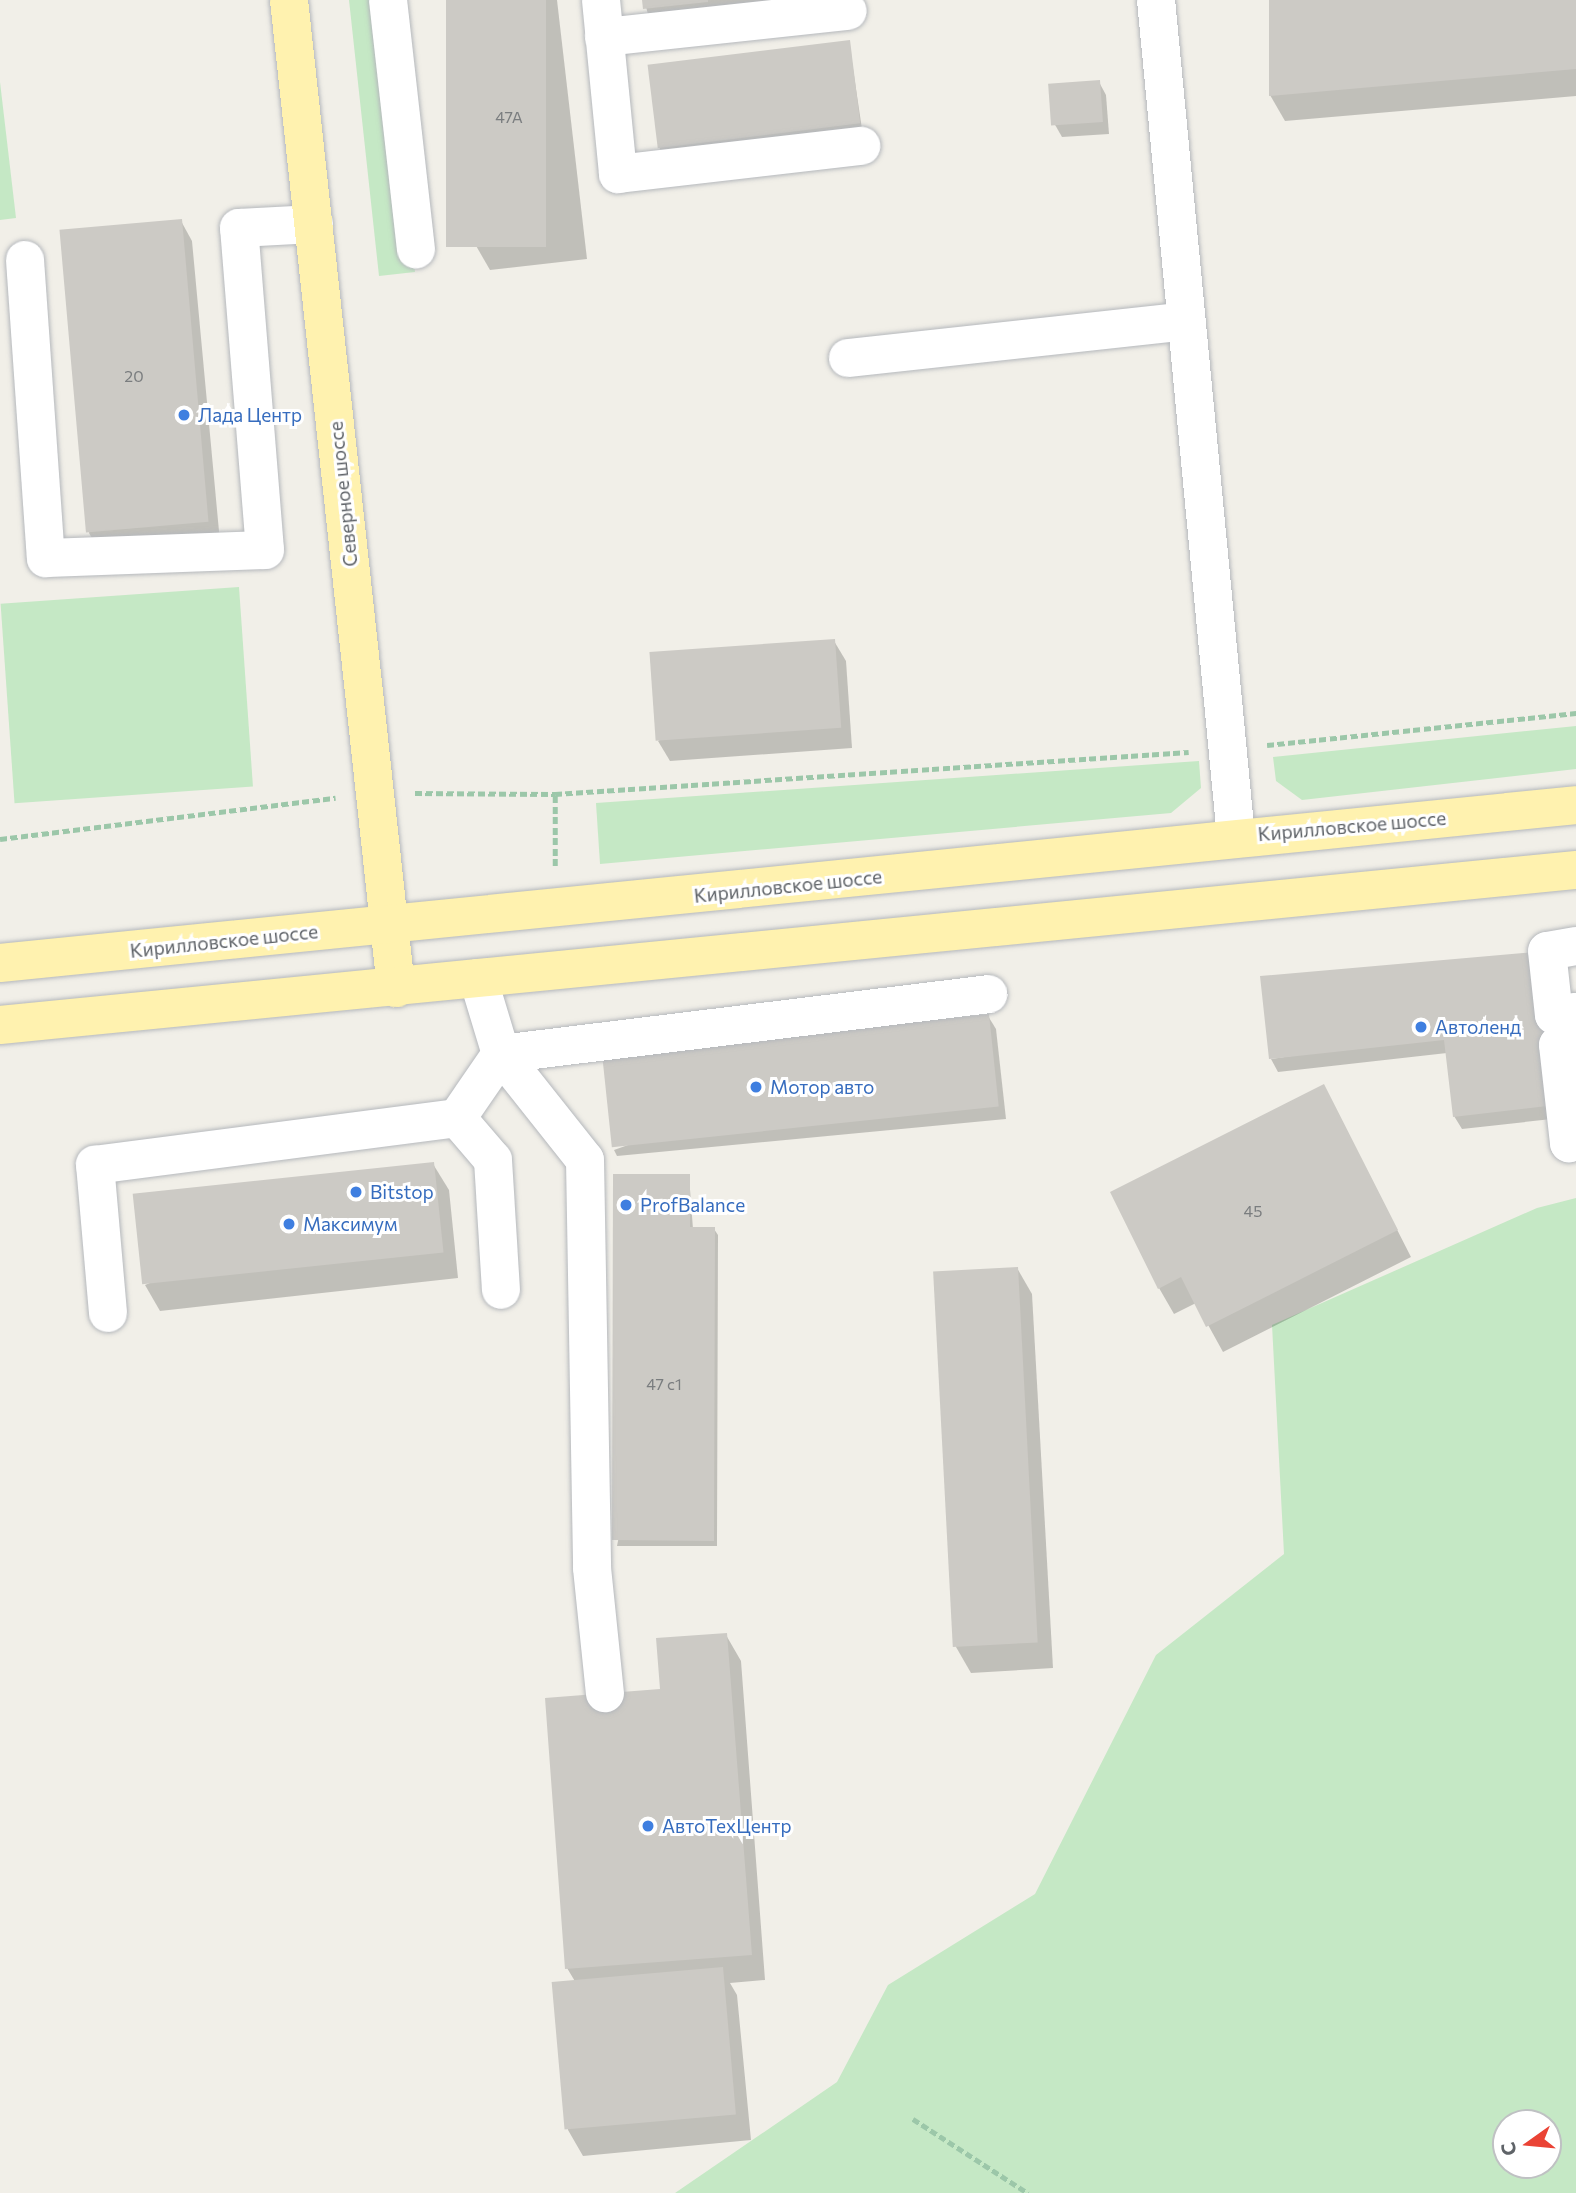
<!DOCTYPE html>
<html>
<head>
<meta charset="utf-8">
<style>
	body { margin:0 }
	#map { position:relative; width:1576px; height:2193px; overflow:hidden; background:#f1efe8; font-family:Commissioner,sans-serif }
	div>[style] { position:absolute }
	.green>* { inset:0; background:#c5e8c5; transform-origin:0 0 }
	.shadow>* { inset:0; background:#0003 }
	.building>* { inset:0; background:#cccac5; transform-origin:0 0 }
	.path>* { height:4.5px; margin-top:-2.25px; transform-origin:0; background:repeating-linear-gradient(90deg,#9cc7a9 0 7px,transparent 0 10.5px) }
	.roads { filter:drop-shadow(0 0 2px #b5b8bc) drop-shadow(0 0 2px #b5b8bc) }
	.minor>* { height:38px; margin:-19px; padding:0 19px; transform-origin:19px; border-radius:19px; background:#fff }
	.major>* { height:38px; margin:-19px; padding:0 19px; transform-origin:19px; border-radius:19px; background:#fff2af }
	.dots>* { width:19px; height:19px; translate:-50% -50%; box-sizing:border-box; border:4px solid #fff; border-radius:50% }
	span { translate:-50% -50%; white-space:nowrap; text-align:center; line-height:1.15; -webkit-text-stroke:6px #fff; paint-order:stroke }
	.number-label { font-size:16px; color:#7a7d7f }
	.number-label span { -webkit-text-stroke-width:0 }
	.shop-label { font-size:19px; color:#366cbe }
	.left { translate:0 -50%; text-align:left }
	.street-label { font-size:19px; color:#5f6368 }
	.north { position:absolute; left:1492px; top:2109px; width:70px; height:70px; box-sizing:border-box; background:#fff; border:2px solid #bfc1c3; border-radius:50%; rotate:255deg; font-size:19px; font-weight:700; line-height:28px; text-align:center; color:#5f6368 }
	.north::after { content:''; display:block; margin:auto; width:24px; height:32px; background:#ea4335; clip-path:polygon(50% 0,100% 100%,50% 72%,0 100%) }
</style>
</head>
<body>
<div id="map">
	<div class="green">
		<i style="clip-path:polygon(349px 0,379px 0,415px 272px,379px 276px)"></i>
		<i style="clip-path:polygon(0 82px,16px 218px,0 220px)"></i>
		<i style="left:239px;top:587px;width:200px;height:239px;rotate:86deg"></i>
		<i style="clip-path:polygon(1576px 726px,1576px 769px,1302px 800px,1276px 781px,1273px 757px)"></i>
		<i style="clip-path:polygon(1199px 761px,1201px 788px,1171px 813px,600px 864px,596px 803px)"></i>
		<i style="clip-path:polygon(evenodd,1576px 1198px,1576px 2193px,675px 2193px,837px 2082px,888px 1985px,1035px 1894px,1156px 1655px,1284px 1554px,1272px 1325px,1537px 1208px,1576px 1198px,1506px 2123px,1548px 2123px,1548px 2165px,1506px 2165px,1506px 2123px)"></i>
	</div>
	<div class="shadow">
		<i style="clip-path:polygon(447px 0,557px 0,587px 259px,490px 270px,475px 244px)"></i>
		<i style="clip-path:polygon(644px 0,780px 0,648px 14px)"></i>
		<i style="clip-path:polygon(1270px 0,1576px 0,1576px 96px,1285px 121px,1270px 95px)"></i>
		<i style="clip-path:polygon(849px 42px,862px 129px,661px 151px,658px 145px)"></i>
		<i style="clip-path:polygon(1099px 82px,1106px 95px,1109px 134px,1062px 137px,1054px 123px)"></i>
		<i style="clip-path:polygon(181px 221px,192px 241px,220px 542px,100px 553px,89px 533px)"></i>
		<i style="clip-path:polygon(834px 641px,846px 661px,852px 748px,670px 761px,658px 741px)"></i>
		<i style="clip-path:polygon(1576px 1014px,1570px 1117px,1462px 1129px,1454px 1116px,1447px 1053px,1278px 1072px,1271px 1059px)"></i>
		<i style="clip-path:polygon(988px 1016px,996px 1029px,1006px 1119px,617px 1156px,614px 1150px)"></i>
		<i style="clip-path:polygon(1324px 1086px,1411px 1257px,1223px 1352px,1196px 1303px,1174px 1314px,1159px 1288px)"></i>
		<i style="clip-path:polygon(433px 1164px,449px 1190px,458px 1278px,160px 1311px,145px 1285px)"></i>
		<i style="clip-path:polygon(689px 1176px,693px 1229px,714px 1229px,718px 1235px,717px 1546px,617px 1546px)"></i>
		<i style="clip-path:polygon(1017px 1268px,1032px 1294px,1053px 1668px,971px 1673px,956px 1647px)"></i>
		<i style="clip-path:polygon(726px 1635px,741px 1661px,765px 1980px,730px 1983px,737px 1995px,751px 2140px,583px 2156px,568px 2130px,576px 1983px,567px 1968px)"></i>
	</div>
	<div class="building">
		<i style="left:446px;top:0;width:100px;height:247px"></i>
		<i style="clip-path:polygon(642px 0,708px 0,708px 2px,643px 9px)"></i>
		<i style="clip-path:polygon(1269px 0,1576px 0,1576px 69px,1269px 96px)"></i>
		<i style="left:850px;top:40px;width:84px;height:204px;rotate:83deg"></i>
		<i style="left:1100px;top:80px;width:42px;height:52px;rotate:86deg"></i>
		<i style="left:182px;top:219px;width:304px;height:123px;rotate:85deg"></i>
		<i style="left:835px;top:639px;width:89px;height:186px;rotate:86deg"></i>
		<i style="clip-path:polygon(1547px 951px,1564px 1104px,1453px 1117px,1444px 1040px,1269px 1059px,1260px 976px)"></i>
		<i style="left:989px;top:1014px;width:93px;height:389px;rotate:84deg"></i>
		<i style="clip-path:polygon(1324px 1084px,1398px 1230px,1206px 1327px,1181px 1277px,1158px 1289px,1110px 1192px)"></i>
		<i style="left:434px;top:1162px;width:91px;height:303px;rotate:84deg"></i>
		<i style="clip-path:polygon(613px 1174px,690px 1174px,690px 1227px,715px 1227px,714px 1541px,612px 1540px)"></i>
		<i style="left:1018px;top:1267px;width:376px;height:85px;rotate:87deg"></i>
		<i style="clip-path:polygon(727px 1633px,752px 1955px,565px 1969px,545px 1698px,660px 1689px,656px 1638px)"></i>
		<i style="left:723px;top:1967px;width:148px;height:172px;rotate:85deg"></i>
	</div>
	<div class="path">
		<i style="left:1267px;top:745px;width:311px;rotate:-5.9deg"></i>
		<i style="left:415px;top:793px;width:140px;rotate:0.4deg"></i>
		<i style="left:555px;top:794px;width:635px;rotate:-3.79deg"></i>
		<i style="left:0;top:839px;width:338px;rotate:-7deg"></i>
		<i style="left:555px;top:866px;width:72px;rotate:-90deg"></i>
		<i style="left:913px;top:2119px;width:137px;rotate:32.8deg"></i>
	</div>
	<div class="roads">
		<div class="minor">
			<i style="left:388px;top:0;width:251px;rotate:83.6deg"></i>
			<i style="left:601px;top:0;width:175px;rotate:84.4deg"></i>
			<i style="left:618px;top:174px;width:245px;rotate:-6.6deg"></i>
			<i style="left:1156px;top:0;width:841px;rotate:84.54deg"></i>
			<i style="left:604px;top:37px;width:245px;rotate:-6.1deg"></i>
			<i style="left:25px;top:260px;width:299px;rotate:86deg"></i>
			<i style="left:46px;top:558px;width:219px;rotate:-2.1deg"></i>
			<i style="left:265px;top:550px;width:323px;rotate:-94.6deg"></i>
			<i style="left:239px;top:228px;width:75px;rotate:-3.1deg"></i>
			<i style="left:848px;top:358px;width:340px;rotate:-6.2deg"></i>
			<i style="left:1576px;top:946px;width:29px;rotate:170deg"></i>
			<i style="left:1547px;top:951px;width:64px;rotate:83.8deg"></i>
			<i style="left:1554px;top:1015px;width:22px;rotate:-8deg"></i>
			<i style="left:478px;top:978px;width:79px;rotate:73.2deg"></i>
			<i style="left:501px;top:1054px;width:135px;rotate:51.6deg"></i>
			<i style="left:585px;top:1160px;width:408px;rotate:89deg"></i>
			<i style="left:592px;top:1568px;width:126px;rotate:84.1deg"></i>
			<i style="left:1576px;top:1043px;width:18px;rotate:174deg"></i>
			<i style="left:1558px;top:1045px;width:99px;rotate:83.6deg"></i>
			<i style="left:1569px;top:1143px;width:7px;rotate:-16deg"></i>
			<i style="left:457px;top:1118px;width:55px;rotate:49.4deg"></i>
			<i style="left:493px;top:1160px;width:130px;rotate:86.5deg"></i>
			<i style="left:108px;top:1313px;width:149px;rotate:-95deg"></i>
			<i style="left:95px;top:1165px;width:365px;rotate:-7.4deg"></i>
			<i style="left:457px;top:1118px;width:78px;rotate:-55.5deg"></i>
			<i style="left:501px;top:1054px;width:491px;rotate:-7deg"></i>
		</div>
		<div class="major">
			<i style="left:289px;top:0;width:994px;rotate:83.82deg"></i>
			<i style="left:0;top:963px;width:1584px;rotate:-5.72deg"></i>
			<i style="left:0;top:1025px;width:1584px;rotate:-5.62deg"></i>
		</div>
	</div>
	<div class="dots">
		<i style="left:184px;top:415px;background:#3f7fe0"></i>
		<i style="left:1421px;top:1027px;background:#3f7fe0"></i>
		<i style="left:756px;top:1087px;background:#3f7fe0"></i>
		<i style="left:356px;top:1192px;background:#3f7fe0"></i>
		<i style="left:626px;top:1205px;background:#3f7fe0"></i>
		<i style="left:289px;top:1224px;background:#3f7fe0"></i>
		<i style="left:648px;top:1826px;background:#3f7fe0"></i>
	</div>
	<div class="number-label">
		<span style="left:509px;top:117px">47А</span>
		<span style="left:134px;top:376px">20</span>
		<span style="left:1253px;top:1211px">45</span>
		<span style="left:664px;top:1384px">47 с1</span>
	</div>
	<div class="shop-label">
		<span class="left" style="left:198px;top:415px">Лада Центр</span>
		<span class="left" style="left:1435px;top:1027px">Автоленд</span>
		<span class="left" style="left:770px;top:1087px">Мотор авто</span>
		<span class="left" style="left:370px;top:1192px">Bitstop</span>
		<span class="left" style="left:640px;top:1205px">ProfBalance</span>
		<span class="left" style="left:303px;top:1224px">Максимум</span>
		<span class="left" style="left:662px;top:1826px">АвтоТехЦентр</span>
	</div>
	<div class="street-label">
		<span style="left:343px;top:494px;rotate:-96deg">Северное шоссе</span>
		<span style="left:1352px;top:826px;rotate:-5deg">Кирилловское шоссе</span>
		<span style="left:788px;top:886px;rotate:-6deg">Кирилловское шоссе</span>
		<span style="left:224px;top:941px;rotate:-6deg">Кирилловское шоссе</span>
	</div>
	<div class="north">С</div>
</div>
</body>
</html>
